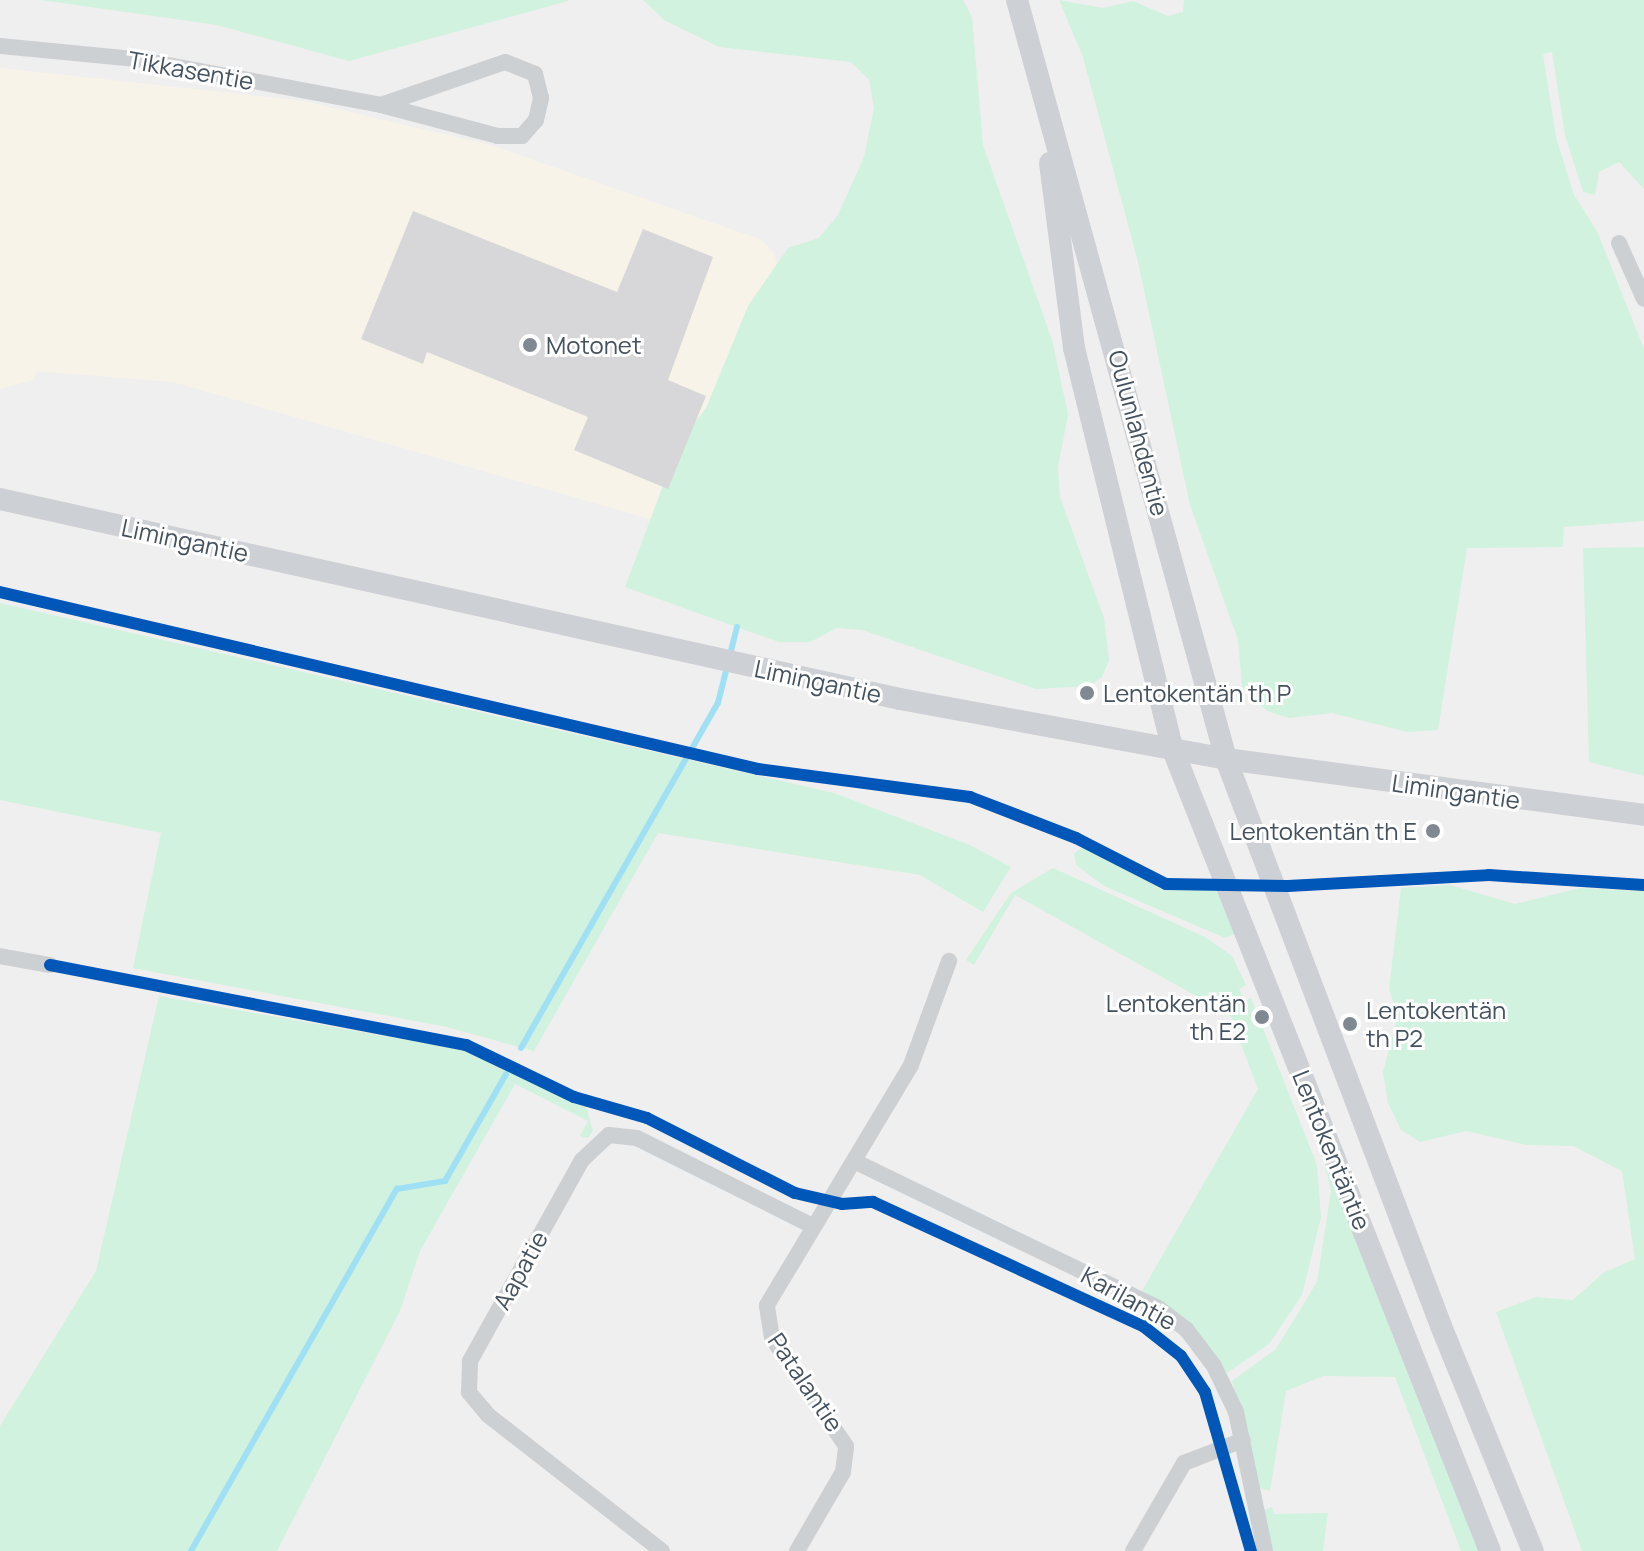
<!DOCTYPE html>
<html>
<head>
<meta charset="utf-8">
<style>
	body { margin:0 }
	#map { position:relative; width:1644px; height:1551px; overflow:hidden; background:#f0efef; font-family:Manrope,sans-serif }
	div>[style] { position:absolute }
	.commercial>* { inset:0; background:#f8f3e9 }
	.green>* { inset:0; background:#d0f2de }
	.stream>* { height:6px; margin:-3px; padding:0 3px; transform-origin:3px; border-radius:3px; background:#a0e0f5 }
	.building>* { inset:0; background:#d7d7d9 }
	.minor>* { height:16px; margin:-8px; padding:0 8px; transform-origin:8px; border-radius:8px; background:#ccd0d3 }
	.secondary>* { height:22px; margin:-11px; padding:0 11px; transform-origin:11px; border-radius:11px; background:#cdd0d4 }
	.cycleway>* { height:12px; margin:-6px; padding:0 6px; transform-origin:6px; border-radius:6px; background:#0057b8 }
	.dots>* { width:22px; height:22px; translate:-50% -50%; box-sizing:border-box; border:4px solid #fff; border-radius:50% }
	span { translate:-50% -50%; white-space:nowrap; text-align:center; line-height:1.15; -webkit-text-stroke:6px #fff; paint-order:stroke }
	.street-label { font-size:24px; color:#44515e }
	.poi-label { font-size:24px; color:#44515e }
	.left { translate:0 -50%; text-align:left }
	.right { translate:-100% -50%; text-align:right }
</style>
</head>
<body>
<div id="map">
	<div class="commercial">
		<i style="clip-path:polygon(0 68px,304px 101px,494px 146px,762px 240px,774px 253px,780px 277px,667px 524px,173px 382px,37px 371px,33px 380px,0 389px)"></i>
	</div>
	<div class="green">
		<i style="clip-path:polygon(41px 0,568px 0,568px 1px,349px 61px,217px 25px)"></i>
		<i style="clip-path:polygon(643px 0,963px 0,972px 17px,983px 145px,1052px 340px,1068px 414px,1058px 468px,1060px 497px,1104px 618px,1109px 660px,1102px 677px,1089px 686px,1036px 689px,862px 630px,837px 628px,810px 642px,779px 642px,625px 587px,679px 443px,706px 408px,748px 306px,788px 248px,819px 238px,838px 215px,864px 157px,874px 108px,869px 80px,851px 62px,719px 47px,664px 20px)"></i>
		<i style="clip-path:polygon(1059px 0,1103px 8px,1133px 1px,1168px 16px,1183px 12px,1184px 0,1644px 0,1644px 189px,1619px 162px,1599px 172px,1595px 195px,1583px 192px,1565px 135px,1552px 52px,1543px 54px,1556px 137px,1574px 195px,1597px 231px,1644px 349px,1644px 521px,1564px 527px,1563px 547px,1467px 548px,1438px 730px,1408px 732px,1332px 713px,1289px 718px,1267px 711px,1242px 686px,1238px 640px,1190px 505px,1138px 262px,1083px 57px)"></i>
		<i style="clip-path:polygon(1644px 547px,1644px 776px,1589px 762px,1583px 548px)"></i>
		<i style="clip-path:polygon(0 603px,834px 793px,970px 845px,1011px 867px,983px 912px,920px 875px,658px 833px,534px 1051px,447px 1027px,133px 968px,161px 833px,0 800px)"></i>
		<i style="clip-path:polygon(1082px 847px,1159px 884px,1222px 890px,1237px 933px,1225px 938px,1104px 886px,1076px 865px,1074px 854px)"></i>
		<i style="clip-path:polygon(1053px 868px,1205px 937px,1232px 956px,1246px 985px,1239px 989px,1245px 1001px,1251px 998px,1317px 1165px,1321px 1217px,1302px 1295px,1269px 1344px,1227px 1373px,1183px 1317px,1142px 1291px,1258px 1089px,1230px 1015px,1015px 895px,974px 965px,966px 960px,1011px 893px)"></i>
		<i style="clip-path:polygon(1450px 885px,1515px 904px,1580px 888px,1644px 891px,1644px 1551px,1582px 1551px,1496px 1312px,1536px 1297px,1573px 1300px,1603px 1273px,1635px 1259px,1622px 1171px,1573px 1146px,1527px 1145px,1466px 1131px,1420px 1142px,1401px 1130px,1388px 1103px,1383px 1072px,1398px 1016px,1389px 989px,1401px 888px)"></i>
		<i style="clip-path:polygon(159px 996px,463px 1050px,586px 1107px,593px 1131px,588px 1138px,580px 1136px,588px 1121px,515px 1084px,420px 1251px,400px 1311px,277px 1551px,0 1551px,0 1426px,96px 1271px)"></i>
		<i style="clip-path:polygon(1323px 1158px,1483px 1551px,1461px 1551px,1395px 1377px,1323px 1376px,1286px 1391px,1270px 1491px,1260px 1488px,1232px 1381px,1276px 1349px,1317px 1282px,1331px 1191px)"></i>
		<i style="clip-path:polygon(1272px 1507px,1274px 1514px,1328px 1513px,1323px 1551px,1273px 1551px,1264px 1510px)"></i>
	</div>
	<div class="stream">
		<i style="left:730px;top:655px;width:29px;rotate:-76deg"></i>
		<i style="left:521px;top:1048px;width:397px;rotate:-60.3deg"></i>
		<i style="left:718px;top:703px;width:38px;rotate:-76deg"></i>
		<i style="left:191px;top:1551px;width:417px;rotate:-60.4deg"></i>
		<i style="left:397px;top:1189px;width:49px;rotate:-9.5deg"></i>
		<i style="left:445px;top:1181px;width:123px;rotate:-60.3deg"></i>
	</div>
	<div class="building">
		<i style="clip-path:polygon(413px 211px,617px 292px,643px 229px,713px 257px,668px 380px,706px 396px,668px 489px,574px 450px,588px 417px,427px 352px,423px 364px,361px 339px)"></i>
	</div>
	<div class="minor">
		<i style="left:0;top:46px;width:137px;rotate:5.5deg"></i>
		<i style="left:136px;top:59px;width:249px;rotate:10.6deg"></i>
		<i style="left:381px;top:105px;width:121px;rotate:14.8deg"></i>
		<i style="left:498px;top:136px;width:24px"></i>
		<i style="left:522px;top:136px;width:21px;rotate:-49deg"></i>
		<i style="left:536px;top:120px;width:23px;rotate:-77deg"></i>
		<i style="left:541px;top:98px;width:25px;rotate:-104deg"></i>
		<i style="left:535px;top:74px;width:32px;rotate:-158deg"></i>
		<i style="left:505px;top:62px;width:131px;rotate:160.9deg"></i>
		<i style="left:1619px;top:243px;width:61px;rotate:65.9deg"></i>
		<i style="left:0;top:956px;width:51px;rotate:10.2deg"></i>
		<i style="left:856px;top:1162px;width:335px;rotate:25.8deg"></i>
		<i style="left:1158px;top:1308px;width:35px;rotate:37deg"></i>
		<i style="left:1186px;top:1329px;width:46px;rotate:52.9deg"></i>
		<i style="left:1214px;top:1366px;width:51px;rotate:64.4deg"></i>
		<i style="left:1236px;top:1412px;width:142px;rotate:78.2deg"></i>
		<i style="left:662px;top:1551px;width:221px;rotate:-142deg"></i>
		<i style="left:488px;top:1415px;width:30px;rotate:-130deg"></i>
		<i style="left:469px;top:1392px;width:31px;rotate:-88deg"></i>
		<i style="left:470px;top:1361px;width:230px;rotate:-60.9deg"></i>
		<i style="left:582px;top:1160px;width:37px;rotate:-43deg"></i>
		<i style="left:609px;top:1135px;width:28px;rotate:6deg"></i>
		<i style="left:637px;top:1138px;width:195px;rotate:26.6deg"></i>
		<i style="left:797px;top:1551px;width:91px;rotate:-59.8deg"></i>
		<i style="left:843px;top:1472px;width:26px;rotate:-83deg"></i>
		<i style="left:846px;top:1446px;width:131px;rotate:-124.4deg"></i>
		<i style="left:772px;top:1338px;width:33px;rotate:-99deg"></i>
		<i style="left:767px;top:1305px;width:280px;rotate:-59deg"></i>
		<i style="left:911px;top:1065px;width:111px;rotate:-69.9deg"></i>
		<i style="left:1133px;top:1551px;width:102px;rotate:-59.9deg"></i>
		<i style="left:1184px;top:1463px;width:63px;rotate:-21.3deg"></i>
	</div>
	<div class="secondary">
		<i style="left:1017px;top:0;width:787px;rotate:74.6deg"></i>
		<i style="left:1226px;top:759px;width:606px;rotate:69.23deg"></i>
		<i style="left:1441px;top:1326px;width:243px;rotate:67.8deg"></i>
		<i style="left:1050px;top:163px;width:187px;rotate:82.6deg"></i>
		<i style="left:1074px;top:348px;width:414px;rotate:76.2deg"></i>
		<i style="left:1173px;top:750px;width:861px;rotate:68.41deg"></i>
		<i style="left:0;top:499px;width:922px;rotate:12.53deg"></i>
		<i style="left:900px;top:699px;width:331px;rotate:10.4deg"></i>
		<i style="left:1226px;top:759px;width:422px;rotate:7.6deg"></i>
	</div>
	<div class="cycleway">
		<i style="left:0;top:592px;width:778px;rotate:13.14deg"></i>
		<i style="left:758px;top:769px;width:214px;rotate:7.5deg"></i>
		<i style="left:970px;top:797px;width:114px;rotate:21.1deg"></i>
		<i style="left:1076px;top:838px;width:101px;rotate:27.1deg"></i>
		<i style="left:1166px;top:884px;width:122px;rotate:0.9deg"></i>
		<i style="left:1288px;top:886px;width:201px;rotate:-3.1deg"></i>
		<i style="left:1489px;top:875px;width:155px;rotate:3.7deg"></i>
		<i style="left:50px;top:965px;width:424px;rotate:10.9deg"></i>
		<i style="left:466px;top:1045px;width:120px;rotate:25.7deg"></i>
		<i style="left:574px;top:1097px;width:76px;rotate:16deg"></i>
		<i style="left:647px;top:1118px;width:166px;rotate:26.9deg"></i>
		<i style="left:795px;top:1193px;width:48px;rotate:13.2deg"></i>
		<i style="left:842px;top:1204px;width:31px;rotate:-4deg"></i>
		<i style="left:873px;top:1202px;width:297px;rotate:24.7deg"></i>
		<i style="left:1143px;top:1326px;width:48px;rotate:38.3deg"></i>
		<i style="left:1181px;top:1356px;width:43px;rotate:56.3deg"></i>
		<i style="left:1205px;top:1392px;width:166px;rotate:73.9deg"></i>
	</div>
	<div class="dots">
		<i style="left:530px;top:345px;background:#808891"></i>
		<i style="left:1087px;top:693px;background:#808891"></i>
		<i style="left:1433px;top:831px;background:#808891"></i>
		<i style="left:1262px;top:1017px;background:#808891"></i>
		<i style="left:1350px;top:1024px;background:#808891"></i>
	</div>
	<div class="street-label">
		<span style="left:191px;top:70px;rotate:10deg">Tikkasentie</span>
		<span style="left:1139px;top:433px;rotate:75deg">Oulunlahdentie</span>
		<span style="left:185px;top:540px;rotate:12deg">Limingantie</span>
		<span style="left:818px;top:681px;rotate:12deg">Limingantie</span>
		<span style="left:1456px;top:791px;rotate:8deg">Limingantie</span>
		<span style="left:1332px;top:1150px;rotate:68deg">Lentokentäntie</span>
		<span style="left:520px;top:1270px;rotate:-61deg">Aapatie</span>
		<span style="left:1129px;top:1298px;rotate:29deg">Karilantie</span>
		<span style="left:806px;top:1382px;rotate:56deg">Patalantie</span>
	</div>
	<div class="poi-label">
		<span class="left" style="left:546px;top:345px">Motonet</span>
		<span class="left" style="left:1103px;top:693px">Lentokentän th P</span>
		<span class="right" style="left:1417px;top:831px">Lentokentän th E</span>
		<span class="right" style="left:1246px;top:1017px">Lentokentän<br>th E2</span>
		<span class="left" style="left:1366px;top:1024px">Lentokentän<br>th P2</span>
	</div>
</div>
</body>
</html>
